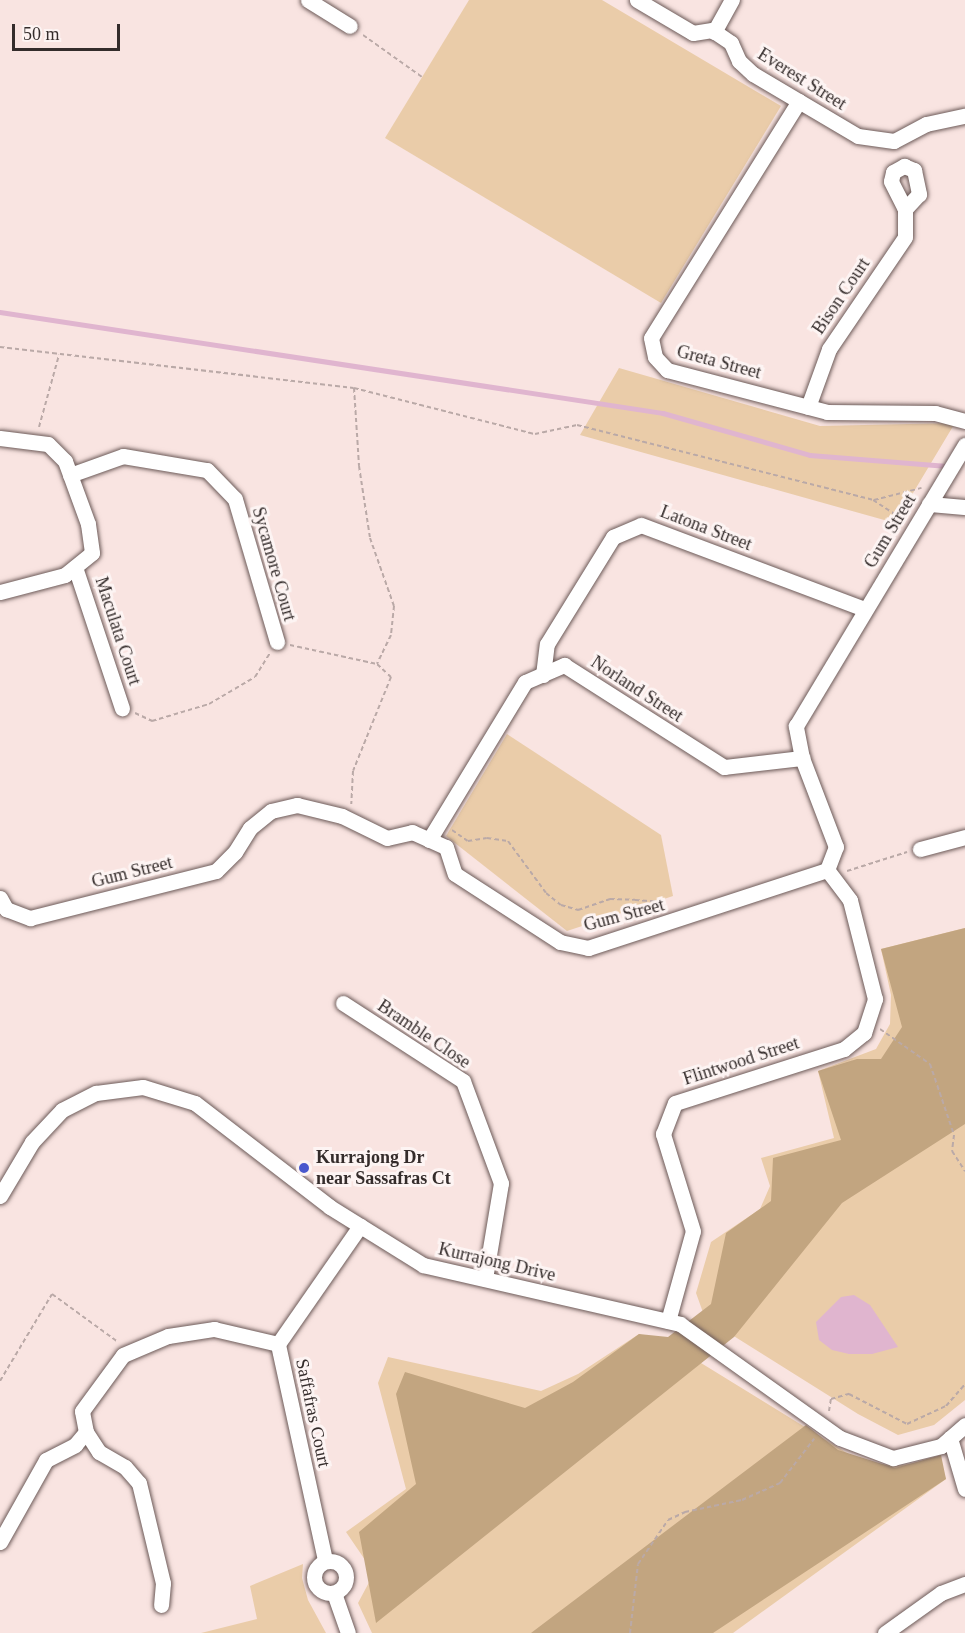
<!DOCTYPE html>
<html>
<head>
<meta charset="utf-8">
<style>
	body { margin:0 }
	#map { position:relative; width:965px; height:1633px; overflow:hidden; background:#f9e4e1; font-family:Georgia,serif }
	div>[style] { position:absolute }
	.green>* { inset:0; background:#eacca9 }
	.forest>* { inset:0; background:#c2a580 }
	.water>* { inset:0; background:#e0b5cf }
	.stream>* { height:4.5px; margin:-2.25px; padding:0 2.25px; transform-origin:2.25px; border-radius:2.25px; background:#e0b5cf }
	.path>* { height:2px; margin-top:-1px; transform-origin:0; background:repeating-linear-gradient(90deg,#baa9a7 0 4.5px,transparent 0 7.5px) }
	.roads { filter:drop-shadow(0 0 2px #6c5a58) drop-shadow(0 0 2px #6c5a58) }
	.minor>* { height:15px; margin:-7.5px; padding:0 7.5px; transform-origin:7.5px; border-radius:7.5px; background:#fff }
	.minor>.ring { margin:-7.5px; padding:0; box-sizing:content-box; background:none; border:15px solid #fff; border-radius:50% }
	.dots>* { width:16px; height:16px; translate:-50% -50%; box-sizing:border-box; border:3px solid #fdf4f3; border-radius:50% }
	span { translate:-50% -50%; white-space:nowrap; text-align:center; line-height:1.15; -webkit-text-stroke:6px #fdf4f3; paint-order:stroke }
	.street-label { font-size:18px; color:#342c2b }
	.poi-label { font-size:18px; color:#342c2b; font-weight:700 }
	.left { translate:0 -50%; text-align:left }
	.scale { position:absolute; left:12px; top:24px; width:108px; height:27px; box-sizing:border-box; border:3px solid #342c2b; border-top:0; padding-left:8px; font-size:18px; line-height:21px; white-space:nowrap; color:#342c2b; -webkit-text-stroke:4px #fdf4f3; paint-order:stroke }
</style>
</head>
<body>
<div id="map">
	<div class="green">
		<i style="clip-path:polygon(469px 0,602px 0,781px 106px,661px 303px,385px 138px)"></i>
		<i style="clip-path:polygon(619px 368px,820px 426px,955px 423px,895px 523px,580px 435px)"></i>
		<i style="clip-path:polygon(507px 734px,661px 835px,673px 896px,567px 931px,446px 836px)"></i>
		<i style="clip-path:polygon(965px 928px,965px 1400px,934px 1425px,898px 1435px,858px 1414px,705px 1318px,696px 1293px,711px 1242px,760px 1209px,770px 1186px,761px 1158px,834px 1138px,818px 1071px,876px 1049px,890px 1024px,891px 995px,881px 949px)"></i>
		<i style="clip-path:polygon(639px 1334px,675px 1347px,860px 1461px,896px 1466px,939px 1459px,946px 1479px,733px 1633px,372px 1633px,358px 1603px,374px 1573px,346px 1532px,406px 1489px,378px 1383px,388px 1357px,541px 1391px,578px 1374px)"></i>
		<i style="clip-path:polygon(303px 1564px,302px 1578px,308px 1600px,326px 1633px,201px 1633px,257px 1619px,250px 1586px)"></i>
	</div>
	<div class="forest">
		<i style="clip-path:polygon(965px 928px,965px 1124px,842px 1203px,734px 1337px,376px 1623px,359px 1532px,416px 1484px,396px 1394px,405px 1372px,525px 1408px,573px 1382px,639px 1334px,668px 1337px,711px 1304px,726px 1233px,771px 1201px,773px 1158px,841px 1140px,818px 1071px,857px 1059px,881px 1059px,902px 1027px,881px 949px)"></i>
		<i style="clip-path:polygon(806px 1425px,838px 1450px,895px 1468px,941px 1455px,946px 1479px,713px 1633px,531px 1633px)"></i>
	</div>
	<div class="water">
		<i style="clip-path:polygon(854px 1295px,870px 1305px,898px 1347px,872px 1354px,849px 1354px,832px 1350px,819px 1340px,816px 1322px,841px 1297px)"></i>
	</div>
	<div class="stream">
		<i style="left:0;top:312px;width:671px;rotate:8.66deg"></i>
		<i style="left:663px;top:413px;width:153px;rotate:15.9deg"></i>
		<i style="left:810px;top:455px;width:137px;rotate:4.6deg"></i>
	</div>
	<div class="path">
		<i style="left:363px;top:35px;width:72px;rotate:35.4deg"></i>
		<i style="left:0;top:347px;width:356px;rotate:6.6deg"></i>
		<i style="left:354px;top:388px;width:187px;rotate:14.3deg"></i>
		<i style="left:535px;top:434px;width:43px;rotate:-12.1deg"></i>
		<i style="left:577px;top:425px;width:305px;rotate:14.2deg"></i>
		<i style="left:873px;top:500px;width:35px;rotate:33deg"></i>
		<i style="left:354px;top:388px;width:78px;rotate:86.3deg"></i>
		<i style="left:359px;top:466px;width:73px;rotate:81.3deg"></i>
		<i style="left:370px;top:538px;width:72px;rotate:70.6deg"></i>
		<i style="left:394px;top:606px;width:29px;rotate:96deg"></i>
		<i style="left:391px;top:635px;width:32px;rotate:116deg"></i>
		<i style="left:39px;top:427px;width:75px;rotate:-74.5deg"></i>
		<i style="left:874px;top:500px;width:49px;rotate:-14.3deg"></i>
		<i style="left:290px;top:645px;width:89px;rotate:12.3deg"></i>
		<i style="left:377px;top:664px;width:19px;rotate:43deg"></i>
		<i style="left:391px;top:677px;width:101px;rotate:112deg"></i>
		<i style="left:353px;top:771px;width:33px;rotate:93deg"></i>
		<i style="left:135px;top:713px;width:19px;rotate:25deg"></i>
		<i style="left:152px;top:721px;width:59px;rotate:-16.6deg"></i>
		<i style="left:209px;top:704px;width:53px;rotate:-30.4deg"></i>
		<i style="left:255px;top:677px;width:28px;rotate:-58deg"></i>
		<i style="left:452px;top:830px;width:19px;rotate:35deg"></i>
		<i style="left:468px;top:841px;width:19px;rotate:-9deg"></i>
		<i style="left:487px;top:838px;width:21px;rotate:8deg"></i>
		<i style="left:508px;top:841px;width:64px;rotate:53.8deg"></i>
		<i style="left:546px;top:893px;width:19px;rotate:39deg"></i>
		<i style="left:561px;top:905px;width:18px;rotate:16deg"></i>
		<i style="left:578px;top:910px;width:34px;rotate:-19deg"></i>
		<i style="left:610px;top:899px;width:25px;rotate:2deg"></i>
		<i style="left:635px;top:900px;width:28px;rotate:4deg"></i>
		<i style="left:663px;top:902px;width:7px;rotate:82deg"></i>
		<i style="left:847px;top:871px;width:63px;rotate:-17.6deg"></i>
		<i style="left:880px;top:1029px;width:61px;rotate:35deg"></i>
		<i style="left:930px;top:1064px;width:75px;rotate:71.3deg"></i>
		<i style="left:954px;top:1135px;width:16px;rotate:97deg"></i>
		<i style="left:952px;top:1151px;width:24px;rotate:57deg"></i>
		<i style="left:0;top:1381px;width:101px;rotate:-59.1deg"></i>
		<i style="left:52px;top:1294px;width:82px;rotate:36deg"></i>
		<i style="left:829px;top:1411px;width:12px;rotate:-81deg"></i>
		<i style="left:831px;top:1399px;width:19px;rotate:-16deg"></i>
		<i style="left:849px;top:1394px;width:65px;rotate:27.3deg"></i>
		<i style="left:907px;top:1424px;width:43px;rotate:-24.8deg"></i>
		<i style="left:946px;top:1406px;width:29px;rotate:-49deg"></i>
		<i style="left:630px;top:1633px;width:69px;rotate:-83.4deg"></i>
		<i style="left:638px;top:1564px;width:53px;rotate:-55.7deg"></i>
		<i style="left:668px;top:1520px;width:19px;rotate:-25deg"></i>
		<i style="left:685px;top:1512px;width:58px;rotate:-11.9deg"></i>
		<i style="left:742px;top:1500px;width:42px;rotate:-24.1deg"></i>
		<i style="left:780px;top:1483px;width:56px;rotate:-52.3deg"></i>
	</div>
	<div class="roads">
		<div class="minor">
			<i style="left:308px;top:0;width:49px;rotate:31.8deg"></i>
			<i style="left:637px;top:0;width:65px;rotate:30.5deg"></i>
			<i style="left:693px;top:33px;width:19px;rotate:-9deg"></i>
			<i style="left:712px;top:30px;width:23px;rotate:34deg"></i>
			<i style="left:731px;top:43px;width:20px;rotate:66deg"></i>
			<i style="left:739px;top:61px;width:19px;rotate:43deg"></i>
			<i style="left:753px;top:74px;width:122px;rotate:30.6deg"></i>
			<i style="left:858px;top:136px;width:36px;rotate:8deg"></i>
			<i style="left:894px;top:141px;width:36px;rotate:-28deg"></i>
			<i style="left:926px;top:124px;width:40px;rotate:-12deg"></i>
			<i style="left:714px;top:32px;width:37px;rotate:-61deg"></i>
			<i style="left:799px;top:101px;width:279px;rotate:122deg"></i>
			<i style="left:651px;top:338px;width:19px;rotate:78deg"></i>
			<i style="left:655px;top:357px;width:18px;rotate:47deg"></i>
			<i style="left:667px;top:370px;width:165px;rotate:14.7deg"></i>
			<i style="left:827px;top:412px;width:108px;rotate:0.5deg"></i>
			<i style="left:935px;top:413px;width:31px;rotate:15deg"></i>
			<i style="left:904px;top:166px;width:11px;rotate:22deg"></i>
			<i style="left:914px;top:170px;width:25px;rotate:78deg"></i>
			<i style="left:919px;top:194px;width:21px;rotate:133deg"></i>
			<i style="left:905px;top:209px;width:31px;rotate:-117deg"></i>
			<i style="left:891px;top:181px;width:9px;rotate:-77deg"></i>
			<i style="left:893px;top:172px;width:13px;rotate:-29deg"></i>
			<i style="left:808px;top:407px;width:62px;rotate:-70.1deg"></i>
			<i style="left:829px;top:349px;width:135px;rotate:-55.8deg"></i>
			<i style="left:905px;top:237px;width:28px;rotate:-90deg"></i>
			<i style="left:0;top:438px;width:48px;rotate:7.1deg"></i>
			<i style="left:48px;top:444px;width:24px;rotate:45deg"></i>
			<i style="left:65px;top:461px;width:67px;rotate:69.9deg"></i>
			<i style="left:88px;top:524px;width:29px;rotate:82deg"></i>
			<i style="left:92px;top:553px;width:35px;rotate:141deg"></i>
			<i style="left:65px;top:575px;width:67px;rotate:165.3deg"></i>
			<i style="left:70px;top:475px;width:56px;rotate:-19.7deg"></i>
			<i style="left:123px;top:456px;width:85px;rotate:9.5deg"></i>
			<i style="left:207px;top:470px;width:40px;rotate:46deg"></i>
			<i style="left:235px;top:499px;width:149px;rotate:73.6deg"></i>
			<i style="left:929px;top:504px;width:36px;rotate:5deg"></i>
			<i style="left:75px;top:567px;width:149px;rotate:71.6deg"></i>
			<i style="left:543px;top:675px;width:31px;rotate:-83deg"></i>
			<i style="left:547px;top:644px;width:126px;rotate:-58.3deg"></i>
			<i style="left:613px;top:537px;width:30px;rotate:-23deg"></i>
			<i style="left:641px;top:525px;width:239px;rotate:20.6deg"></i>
			<i style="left:429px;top:840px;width:185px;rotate:-58.7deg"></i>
			<i style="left:525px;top:682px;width:43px;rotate:-23.6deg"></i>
			<i style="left:564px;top:665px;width:190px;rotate:32.5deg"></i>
			<i style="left:724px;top:767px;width:79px;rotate:-6.6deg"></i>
			<i style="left:920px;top:849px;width:47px;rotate:-14.9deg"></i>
			<i style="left:0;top:898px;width:13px;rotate:61deg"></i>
			<i style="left:6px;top:909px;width:26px;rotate:21deg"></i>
			<i style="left:30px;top:918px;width:192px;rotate:-14.2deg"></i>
			<i style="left:216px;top:871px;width:27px;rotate:-45deg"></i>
			<i style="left:235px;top:852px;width:28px;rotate:-58deg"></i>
			<i style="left:250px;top:828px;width:27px;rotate:-39deg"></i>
			<i style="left:271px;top:811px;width:27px;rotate:-13deg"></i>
			<i style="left:297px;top:805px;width:46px;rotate:13.7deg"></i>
			<i style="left:342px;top:816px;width:50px;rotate:26.1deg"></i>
			<i style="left:387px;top:838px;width:26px;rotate:-13deg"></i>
			<i style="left:412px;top:832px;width:37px;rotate:24deg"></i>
			<i style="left:446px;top:847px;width:28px;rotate:72deg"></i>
			<i style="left:455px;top:874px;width:125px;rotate:32.9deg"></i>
			<i style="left:560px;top:942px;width:29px;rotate:12deg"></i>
			<i style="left:588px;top:948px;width:251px;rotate:-18.1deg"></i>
			<i style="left:827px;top:870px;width:25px;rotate:-69deg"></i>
			<i style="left:836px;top:847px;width:95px;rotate:-110.9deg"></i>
			<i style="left:802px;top:758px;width:33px;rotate:-101deg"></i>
			<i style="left:796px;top:726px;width:328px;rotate:-59deg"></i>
			<i style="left:343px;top:1003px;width:143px;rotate:33deg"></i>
			<i style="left:463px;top:1081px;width:109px;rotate:69.6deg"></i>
			<i style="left:501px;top:1183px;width:97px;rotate:99.5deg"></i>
			<i style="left:0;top:1196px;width:63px;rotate:-59.3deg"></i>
			<i style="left:32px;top:1142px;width:44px;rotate:-46.8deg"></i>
			<i style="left:62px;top:1110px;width:38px;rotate:-27deg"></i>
			<i style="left:96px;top:1093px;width:47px;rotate:-7.3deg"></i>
			<i style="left:143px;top:1087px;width:54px;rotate:17.1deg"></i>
			<i style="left:195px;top:1103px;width:170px;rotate:37.6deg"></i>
			<i style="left:330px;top:1207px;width:110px;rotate:31.9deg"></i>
			<i style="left:423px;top:1265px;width:264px;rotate:12.9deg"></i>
			<i style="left:680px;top:1324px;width:196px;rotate:35.5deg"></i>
			<i style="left:840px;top:1438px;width:57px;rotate:20.7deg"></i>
			<i style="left:893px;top:1458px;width:49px;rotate:-14deg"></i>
			<i style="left:941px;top:1446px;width:32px;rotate:-41deg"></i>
			<i style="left:668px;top:1321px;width:93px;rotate:-74.5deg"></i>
			<i style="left:693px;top:1231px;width:102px;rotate:-107.2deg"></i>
			<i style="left:663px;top:1134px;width:33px;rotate:-69deg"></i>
			<i style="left:675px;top:1103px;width:177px;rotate:-17.7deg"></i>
			<i style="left:844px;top:1049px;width:26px;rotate:-39deg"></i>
			<i style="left:864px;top:1033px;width:36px;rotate:-72deg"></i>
			<i style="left:875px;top:999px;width:102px;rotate:-104.2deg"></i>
			<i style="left:850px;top:900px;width:38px;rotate:-127deg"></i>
			<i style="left:86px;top:1432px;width:24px;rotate:57deg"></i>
			<i style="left:99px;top:1452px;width:30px;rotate:30deg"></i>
			<i style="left:125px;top:1467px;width:21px;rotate:49deg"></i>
			<i style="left:139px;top:1483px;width:103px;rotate:76.5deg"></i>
			<i style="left:163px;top:1583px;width:22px;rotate:95deg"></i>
			<i style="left:950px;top:1438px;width:53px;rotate:73.6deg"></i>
			<i style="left:0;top:1542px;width:94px;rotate:-60.7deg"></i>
			<i style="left:46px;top:1460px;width:33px;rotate:-27deg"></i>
			<i style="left:75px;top:1445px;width:17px;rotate:-50deg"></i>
			<i style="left:86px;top:1432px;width:21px;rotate:-101deg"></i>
			<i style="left:82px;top:1411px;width:69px;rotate:-53.8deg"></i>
			<i style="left:123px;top:1355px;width:49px;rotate:-22.9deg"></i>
			<i style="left:168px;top:1336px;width:47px;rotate:-8.7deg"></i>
			<i style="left:214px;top:1329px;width:66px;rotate:13.2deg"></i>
			<i style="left:325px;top:1560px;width:221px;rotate:-102.3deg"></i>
			<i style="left:278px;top:1344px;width:144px;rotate:-55.2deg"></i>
			<i class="ring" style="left:314px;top:1561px;width:17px;height:17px"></i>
			<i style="left:334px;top:1593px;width:42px;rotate:70.7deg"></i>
			<i style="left:885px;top:1633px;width:69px;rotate:-35.5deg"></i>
			<i style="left:941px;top:1593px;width:26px;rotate:-21deg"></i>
		</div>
	</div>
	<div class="dots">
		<i style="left:304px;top:1168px;background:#4958cd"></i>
	</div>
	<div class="street-label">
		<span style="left:802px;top:79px;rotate:32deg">Everest Street</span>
		<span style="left:841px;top:296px;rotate:-56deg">Bison Court</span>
		<span style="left:719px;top:362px;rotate:15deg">Greta Street</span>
		<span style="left:706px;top:528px;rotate:21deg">Latona Street</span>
		<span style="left:890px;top:531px;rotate:-59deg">Gum Street</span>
		<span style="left:274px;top:564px;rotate:74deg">Sycamore Court</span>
		<span style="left:118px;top:631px;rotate:72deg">Maculata Court</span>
		<span style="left:637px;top:689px;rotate:33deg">Norland Street</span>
		<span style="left:132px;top:872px;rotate:-14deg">Gum Street</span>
		<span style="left:624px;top:915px;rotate:-15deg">Gum Street</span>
		<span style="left:424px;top:1034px;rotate:34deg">Bramble Close</span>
		<span style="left:741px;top:1061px;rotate:-18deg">Flintwood Street</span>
		<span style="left:497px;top:1262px;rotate:13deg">Kurrajong Drive</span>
		<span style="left:313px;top:1413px;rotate:78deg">Saffafras Court</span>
	</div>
	<div class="poi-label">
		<span class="left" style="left:316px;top:1168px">Kurrajong Dr<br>near Sassafras Ct</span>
	</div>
	<div class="scale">50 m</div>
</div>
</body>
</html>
